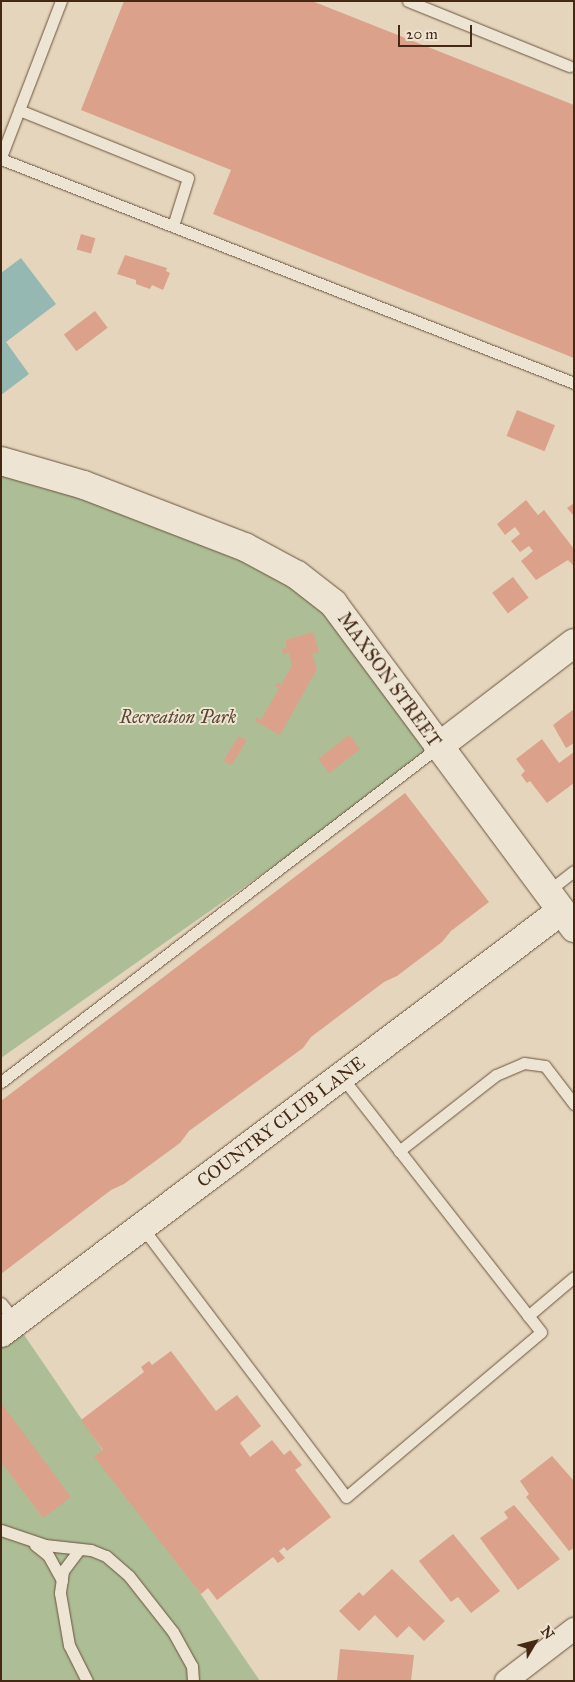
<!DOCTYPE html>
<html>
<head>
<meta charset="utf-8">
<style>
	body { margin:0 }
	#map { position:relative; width:575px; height:1682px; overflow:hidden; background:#e4d5bc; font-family:"IM FELL Great Primer",serif }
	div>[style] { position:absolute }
	.green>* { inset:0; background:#adbe96 }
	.water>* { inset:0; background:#95b8b2 }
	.building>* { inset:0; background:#dca18b; transform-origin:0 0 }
	.roads { filter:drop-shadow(0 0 1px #6c533e) drop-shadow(0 0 1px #6c533e) }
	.lane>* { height:11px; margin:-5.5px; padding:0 5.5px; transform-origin:5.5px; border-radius:5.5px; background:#ede4d3 }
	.street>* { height:22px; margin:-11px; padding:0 11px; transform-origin:11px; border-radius:11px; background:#ede4d3 }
	.secondary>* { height:28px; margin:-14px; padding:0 14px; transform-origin:14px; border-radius:14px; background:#ede4d3 }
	span { translate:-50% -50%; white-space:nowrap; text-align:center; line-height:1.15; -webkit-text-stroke:4px #ede4d3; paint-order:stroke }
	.street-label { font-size:18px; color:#442814 }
	.park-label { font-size:18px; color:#59462e; font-style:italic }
	.frame { position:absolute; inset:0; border:2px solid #442814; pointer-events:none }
	.north { position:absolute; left:510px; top:1617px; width:50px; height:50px; -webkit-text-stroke:4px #ede4d3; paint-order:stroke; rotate:53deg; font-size:14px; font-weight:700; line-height:20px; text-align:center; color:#442814 }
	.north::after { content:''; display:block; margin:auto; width:18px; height:22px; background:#442814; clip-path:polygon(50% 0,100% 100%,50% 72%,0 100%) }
	.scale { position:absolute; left:398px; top:25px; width:74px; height:22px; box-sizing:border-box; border:2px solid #442814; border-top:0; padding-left:6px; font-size:15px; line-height:18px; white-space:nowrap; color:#442814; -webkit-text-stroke:4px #ede4d3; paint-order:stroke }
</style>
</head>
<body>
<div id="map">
	<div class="green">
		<i style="clip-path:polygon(1px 470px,253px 557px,315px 594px,440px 749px,1px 1058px)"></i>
		<i style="clip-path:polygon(16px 1323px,260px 1681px,1px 1681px,1px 1333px)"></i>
	</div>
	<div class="water">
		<i style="clip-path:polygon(21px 258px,56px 304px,6px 342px,29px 374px,1px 395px,1px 273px)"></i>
	</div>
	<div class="building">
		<i style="clip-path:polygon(124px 1px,312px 1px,574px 105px,574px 358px,213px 214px,231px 170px,81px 110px)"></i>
		<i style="left:81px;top:234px;width:15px;height:16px;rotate:16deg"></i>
		<i style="clip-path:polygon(125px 255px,167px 268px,166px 271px,170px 273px,163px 290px,152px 285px,150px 289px,136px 284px,136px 280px,117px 274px)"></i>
		<i style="left:95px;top:311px;width:21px;height:39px;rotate:53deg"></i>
		<i style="left:517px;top:410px;width:41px;height:28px;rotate:22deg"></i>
		<i style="clip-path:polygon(526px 500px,538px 515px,544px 510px,574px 549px,574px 566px,568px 560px,536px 580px,521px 561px,533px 551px,529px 546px,520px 552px,511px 541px,520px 534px,515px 527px,505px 535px,497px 524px)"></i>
		<i style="clip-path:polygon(574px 503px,574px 516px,567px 508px)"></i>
		<i style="left:513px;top:577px;width:26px;height:26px;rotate:53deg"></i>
		<i style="clip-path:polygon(313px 632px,319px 652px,312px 654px,317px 669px,280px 735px,255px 721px,257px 717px,261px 720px,279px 688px,275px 686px,278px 682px,281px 685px,292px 665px,289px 653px,283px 654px,282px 649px,287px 647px,285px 640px)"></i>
		<i style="clip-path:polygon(574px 709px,574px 743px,566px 748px,553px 725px)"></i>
		<i style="left:349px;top:735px;width:18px;height:39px;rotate:52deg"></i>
		<i style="left:239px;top:736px;width:9px;height:29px;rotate:32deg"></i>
		<i style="clip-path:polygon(542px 739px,559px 763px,574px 752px,574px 783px,547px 803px,530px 781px,527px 783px,521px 775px,525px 771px,516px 759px)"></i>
		<i style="clip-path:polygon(405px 793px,489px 902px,451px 931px,442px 942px,397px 976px,384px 982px,311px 1037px,303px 1048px,189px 1131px,180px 1143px,124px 1184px,111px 1190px,1px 1274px,1px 1101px)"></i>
		<i style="clip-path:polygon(171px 1351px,216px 1411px,237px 1395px,261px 1426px,240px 1443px,250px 1457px,272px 1440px,284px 1455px,290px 1450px,302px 1465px,295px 1470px,331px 1517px,287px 1551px,284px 1547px,279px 1551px,285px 1558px,278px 1563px,273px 1557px,217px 1600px,208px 1588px,201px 1594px,105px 1471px,94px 1456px,103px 1450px,81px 1420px,144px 1372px,141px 1367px,149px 1361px,152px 1365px)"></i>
		<i style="clip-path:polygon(1px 1403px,71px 1497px,43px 1518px,1px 1462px)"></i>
		<i style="clip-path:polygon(552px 1456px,574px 1481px,574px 1548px,569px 1551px,526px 1497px,529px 1494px,520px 1481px)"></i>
		<i style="clip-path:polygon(514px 1505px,560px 1559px,518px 1590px,480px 1538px,508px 1518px,504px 1512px)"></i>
		<i style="clip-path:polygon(453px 1534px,500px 1591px,471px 1613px,458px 1597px,451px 1602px,419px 1561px)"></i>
		<i style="clip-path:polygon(392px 1569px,445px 1621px,424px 1641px,409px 1626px,397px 1638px,375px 1615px,359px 1631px,339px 1611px,359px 1592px,363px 1596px)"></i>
		<i style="clip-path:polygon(340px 1649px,414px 1655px,411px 1681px,337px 1681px)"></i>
	</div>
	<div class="roads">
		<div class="lane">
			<i style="left:408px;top:1px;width:174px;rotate:22deg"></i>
			<i style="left:19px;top:110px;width:182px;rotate:21.9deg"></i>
			<i style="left:188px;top:178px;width:50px;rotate:107.4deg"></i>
			<i style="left:1px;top:157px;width:167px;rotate:-69deg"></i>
			<i style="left:1px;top:159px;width:615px;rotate:21.35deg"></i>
			<i style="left:547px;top:892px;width:34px;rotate:-38deg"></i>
			<i style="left:1px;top:1082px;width:551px;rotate:-37.47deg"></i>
			<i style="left:399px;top:1151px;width:123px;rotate:-38.1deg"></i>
			<i style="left:496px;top:1075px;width:30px;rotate:-23deg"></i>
			<i style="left:524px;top:1063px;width:21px;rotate:8deg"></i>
			<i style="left:545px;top:1066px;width:48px;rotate:52.7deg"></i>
			<i style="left:142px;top:1227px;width:338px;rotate:52.9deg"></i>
			<i style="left:346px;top:1497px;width:255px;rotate:-40.2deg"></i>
			<i style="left:541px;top:1332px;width:323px;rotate:-128deg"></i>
			<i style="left:1px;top:1303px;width:24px;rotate:52deg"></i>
			<i style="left:528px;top:1316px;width:60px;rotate:-40.3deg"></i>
			<i style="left:1px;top:1530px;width:46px;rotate:18.8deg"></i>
			<i style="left:45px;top:1545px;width:46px;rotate:6.2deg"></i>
			<i style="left:91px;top:1550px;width:16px;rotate:22deg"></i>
			<i style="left:106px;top:1556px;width:30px;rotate:41deg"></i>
			<i style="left:129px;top:1576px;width:71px;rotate:51.8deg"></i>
			<i style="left:173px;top:1632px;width:39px;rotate:61deg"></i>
			<i style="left:192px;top:1666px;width:15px;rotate:86deg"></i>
			<i style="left:35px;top:1545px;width:16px;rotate:38deg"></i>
			<i style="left:48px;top:1555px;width:29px;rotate:61deg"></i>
			<i style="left:78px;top:1551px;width:25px;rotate:127deg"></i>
			<i style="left:63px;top:1571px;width:22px;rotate:98deg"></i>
			<i style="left:60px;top:1593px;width:53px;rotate:80.2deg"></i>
			<i style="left:69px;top:1645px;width:40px;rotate:63.4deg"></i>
		</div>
		<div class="street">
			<i style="left:506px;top:1681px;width:86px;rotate:-37.4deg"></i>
		</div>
		<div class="secondary">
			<i style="left:1px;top:461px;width:86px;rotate:16.1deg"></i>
			<i style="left:84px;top:485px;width:173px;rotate:21.1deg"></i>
			<i style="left:245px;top:547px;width:59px;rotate:28.3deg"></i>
			<i style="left:297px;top:575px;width:46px;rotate:37.9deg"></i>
			<i style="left:333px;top:603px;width:405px;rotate:53.4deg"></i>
			<i style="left:438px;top:747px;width:171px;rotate:-37.4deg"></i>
			<i style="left:1px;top:1333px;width:701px;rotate:-37deg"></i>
		</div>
	</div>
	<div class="street-label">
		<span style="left:389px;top:680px;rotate:54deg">MAXSON STREET</span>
		<span style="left:281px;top:1122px;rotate:-37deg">COUNTRY CLUB LANE</span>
	</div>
	<div class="park-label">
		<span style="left:178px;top:717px">Recreation Park</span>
	</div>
	<div class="frame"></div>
	<div class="north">N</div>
	<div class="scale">20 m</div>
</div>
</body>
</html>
